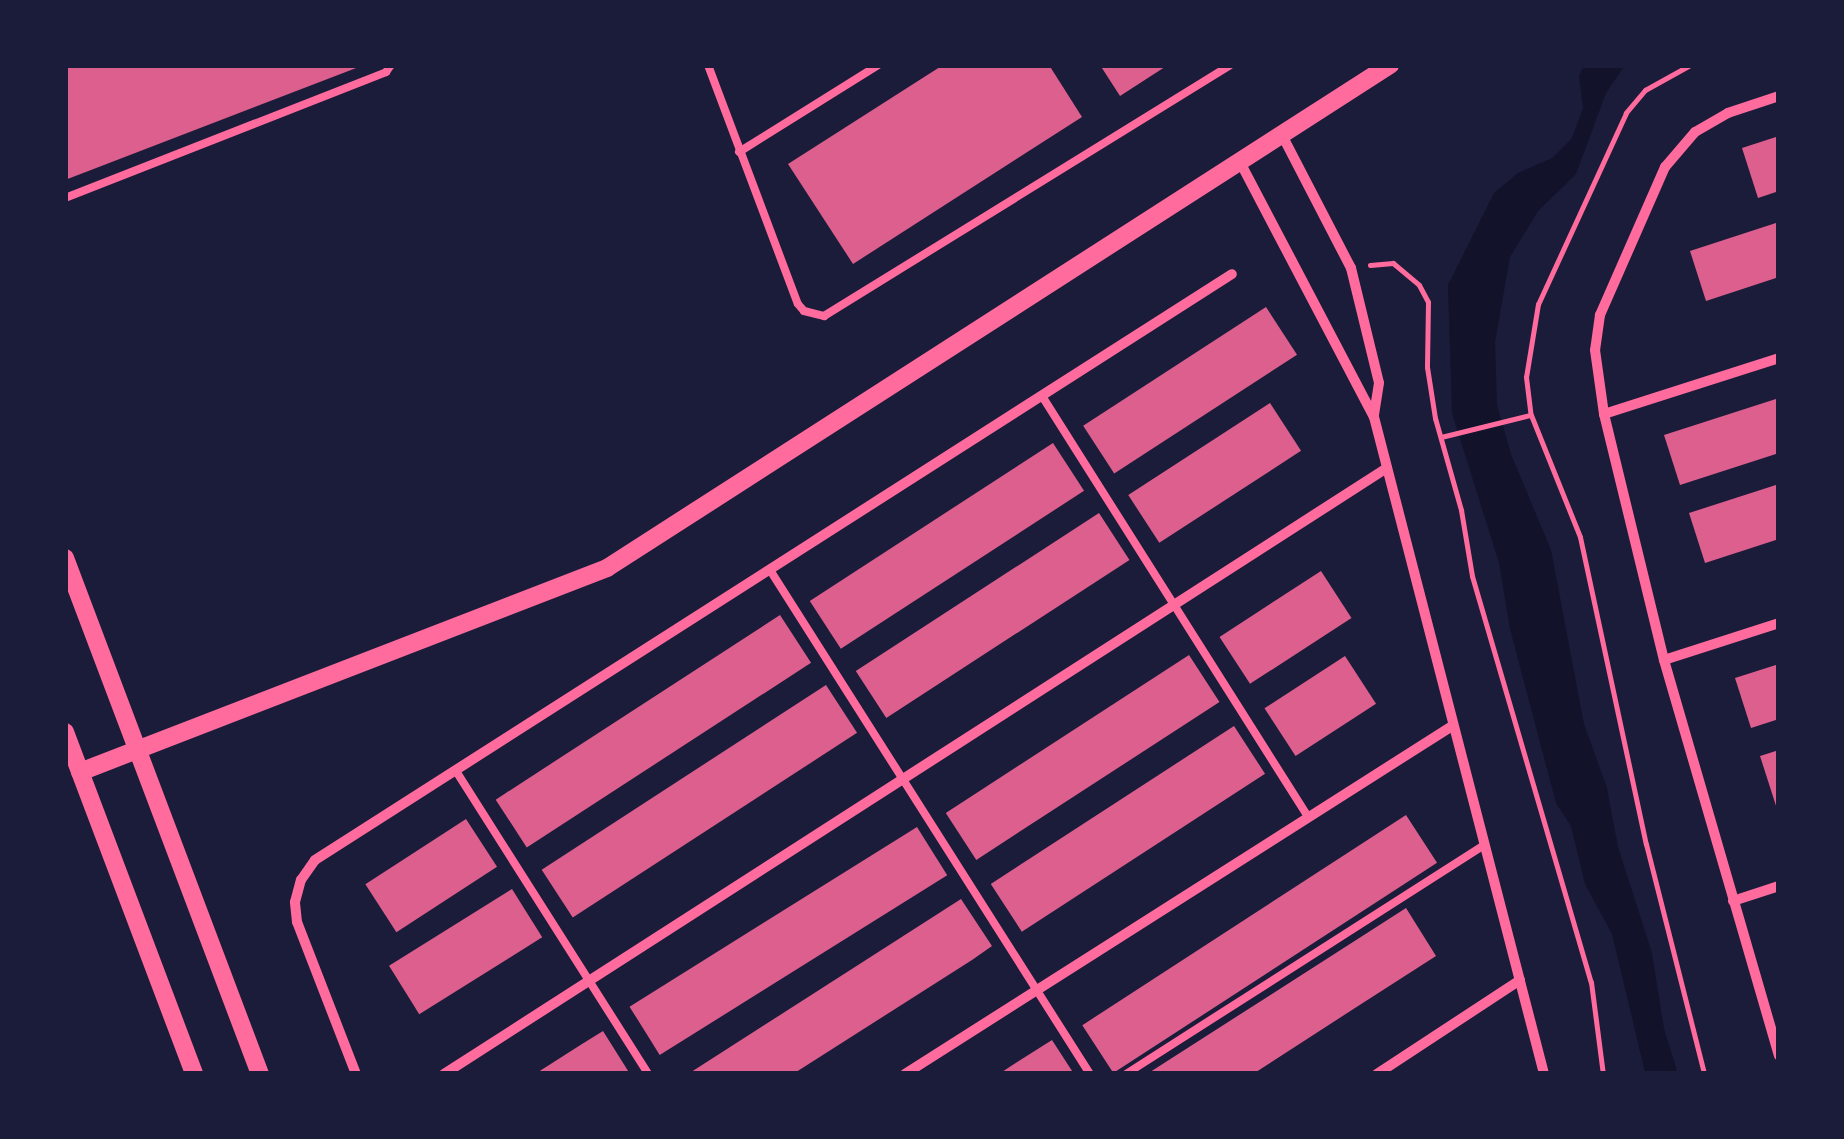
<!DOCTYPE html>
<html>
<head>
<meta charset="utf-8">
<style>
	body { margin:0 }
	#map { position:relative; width:1844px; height:1139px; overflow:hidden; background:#1b1b3a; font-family:Quicksand,sans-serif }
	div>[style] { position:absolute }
	.water>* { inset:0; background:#12122b }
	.building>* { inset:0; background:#dd5f8e; transform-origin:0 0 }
	.path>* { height:5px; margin:-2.5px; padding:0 2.5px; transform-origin:2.5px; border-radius:2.5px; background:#ff6b9d }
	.service>* { height:8px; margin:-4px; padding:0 4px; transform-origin:4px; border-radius:4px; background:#ff6b9d }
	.minor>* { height:10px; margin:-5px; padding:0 5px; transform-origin:5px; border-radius:5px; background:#ff6b9d }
	.tertiary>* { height:18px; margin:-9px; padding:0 9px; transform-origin:9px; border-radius:9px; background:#ff6b9d }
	span { translate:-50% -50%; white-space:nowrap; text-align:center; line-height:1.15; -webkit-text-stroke:9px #1b1b3a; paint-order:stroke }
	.frame { position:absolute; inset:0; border:68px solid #1b1b3a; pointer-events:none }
</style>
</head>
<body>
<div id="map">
	<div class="water">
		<i style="clip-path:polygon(1584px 65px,1625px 65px,1606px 93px,1576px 174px,1538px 211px,1510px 257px,1495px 342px,1497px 405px,1511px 454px,1551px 550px,1584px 724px,1607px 788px,1618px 847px,1652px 953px,1664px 1029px,1678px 1074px,1646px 1074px,1644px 1068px,1612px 934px,1585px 884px,1571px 826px,1556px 803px,1510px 629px,1499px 563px,1452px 413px,1448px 285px,1494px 193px,1518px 173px,1552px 158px,1572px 138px,1583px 108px,1579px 76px)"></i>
	</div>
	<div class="building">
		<i style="clip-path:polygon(65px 65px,364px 65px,65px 180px)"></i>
		<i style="clip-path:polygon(943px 65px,1049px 65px,1082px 117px,853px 264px,788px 164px)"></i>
		<i style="clip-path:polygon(1100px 65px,1168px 65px,1120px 96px)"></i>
		<i style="clip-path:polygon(1779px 136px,1779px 191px,1758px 198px,1742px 148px)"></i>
		<i style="clip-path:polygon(1779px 222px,1779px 277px,1706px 301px,1690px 251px)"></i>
		<i style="left:1266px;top:307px;width:57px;height:218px;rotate:57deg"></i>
		<i style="clip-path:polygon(1779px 398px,1779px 453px,1680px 485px,1664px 435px)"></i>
		<i style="left:1270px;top:403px;width:57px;height:169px;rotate:57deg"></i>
		<i style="left:1053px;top:443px;width:57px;height:290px;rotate:57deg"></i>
		<i style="clip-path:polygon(1779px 484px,1779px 539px,1705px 563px,1689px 513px)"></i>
		<i style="left:1099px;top:513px;width:56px;height:290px;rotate:57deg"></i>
		<i style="left:1321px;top:571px;width:56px;height:121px;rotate:57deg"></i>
		<i style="left:780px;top:615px;width:57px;height:339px;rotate:57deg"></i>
		<i style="left:1189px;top:655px;width:56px;height:290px;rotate:57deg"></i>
		<i style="left:1345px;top:656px;width:57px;height:96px;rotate:57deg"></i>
		<i style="clip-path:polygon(1779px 664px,1779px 719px,1751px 728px,1735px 678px)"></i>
		<i style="left:826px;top:685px;width:57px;height:339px;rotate:57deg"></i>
		<i style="left:1234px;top:726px;width:57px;height:290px;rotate:57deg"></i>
		<i style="clip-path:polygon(1779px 750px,1779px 812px,1778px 812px,1760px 756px)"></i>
		<i style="left:1406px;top:815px;width:57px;height:386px;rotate:57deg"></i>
		<i style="left:466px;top:819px;width:57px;height:120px;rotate:57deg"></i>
		<i style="left:917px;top:827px;width:57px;height:339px;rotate:58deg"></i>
		<i style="left:512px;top:889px;width:57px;height:145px;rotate:58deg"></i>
		<i style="clip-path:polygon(961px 899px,992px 946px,972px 960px,793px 1074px,688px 1074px)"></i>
		<i style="clip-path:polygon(1406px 908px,1436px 956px,1355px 1008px,1253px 1074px,1147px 1074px)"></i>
		<i style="clip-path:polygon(603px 1031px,630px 1074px,535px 1074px,582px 1044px)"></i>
		<i style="clip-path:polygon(1052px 1040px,1074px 1074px,999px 1074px,1011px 1066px)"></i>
	</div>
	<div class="path">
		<i style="left:1690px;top:65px;width:51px;rotate:150.9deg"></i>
		<i style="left:1645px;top:90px;width:30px;rotate:130deg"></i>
		<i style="left:1626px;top:113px;width:210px;rotate:114.7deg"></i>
		<i style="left:1538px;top:304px;width:74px;rotate:99.3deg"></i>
		<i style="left:1526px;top:377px;width:38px;rotate:83deg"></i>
		<i style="left:1531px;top:415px;width:131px;rotate:68.1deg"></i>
		<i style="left:1580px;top:537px;width:314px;rotate:77.9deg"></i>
		<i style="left:1646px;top:844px;width:237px;rotate:75.8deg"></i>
		<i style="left:1370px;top:265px;width:23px;rotate:-5deg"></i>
		<i style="left:1393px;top:263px;width:34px;rotate:40deg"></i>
		<i style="left:1419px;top:285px;width:19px;rotate:62deg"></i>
		<i style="left:1428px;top:302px;width:65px;rotate:90.9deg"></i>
		<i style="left:1427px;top:367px;width:52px;rotate:81.1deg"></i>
		<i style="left:1435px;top:418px;width:96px;rotate:74.2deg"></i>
		<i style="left:1461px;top:510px;width:67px;rotate:80.5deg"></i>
		<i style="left:1472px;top:576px;width:423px;rotate:73.7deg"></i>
		<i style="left:1591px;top:982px;width:93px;rotate:82.6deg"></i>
		<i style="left:1441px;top:437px;width:92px;rotate:-13.9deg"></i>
	</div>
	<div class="service">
		<i style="left:708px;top:65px;width:255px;rotate:69.4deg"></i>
		<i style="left:798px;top:304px;width:9px;rotate:49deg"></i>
		<i style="left:804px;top:311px;width:21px;rotate:14deg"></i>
		<i style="left:824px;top:316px;width:477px;rotate:-31.7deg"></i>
		<i style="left:739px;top:152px;width:164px;rotate:-32deg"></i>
		<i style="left:65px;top:198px;width:345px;rotate:-21.4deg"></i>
		<i style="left:386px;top:72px;width:9px;rotate:-54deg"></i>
		<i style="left:1042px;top:396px;width:498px;rotate:57.7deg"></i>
		<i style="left:770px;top:570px;width:597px;rotate:57.59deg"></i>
		<i style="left:456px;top:771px;width:359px;rotate:57.6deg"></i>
		<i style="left:1126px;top:1074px;width:425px;rotate:-32.6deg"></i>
	</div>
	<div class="minor">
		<i style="left:1779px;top:96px;width:54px;rotate:161.6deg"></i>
		<i style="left:1728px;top:113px;width:38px;rotate:150deg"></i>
		<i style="left:1695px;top:132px;width:46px;rotate:130.6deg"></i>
		<i style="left:1665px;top:167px;width:162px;rotate:113.7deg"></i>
		<i style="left:1600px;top:315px;width:35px;rotate:98deg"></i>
		<i style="left:1595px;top:350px;width:65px;rotate:82deg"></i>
		<i style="left:1604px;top:414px;width:253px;rotate:76.3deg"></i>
		<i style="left:1664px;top:660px;width:412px;rotate:73.8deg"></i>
		<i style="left:1282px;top:135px;width:150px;rotate:62.6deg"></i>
		<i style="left:1351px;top:268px;width:118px;rotate:76.3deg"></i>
		<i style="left:1379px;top:383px;width:33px;rotate:99deg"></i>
		<i style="left:1240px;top:162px;width:288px;rotate:62.3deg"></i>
		<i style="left:1374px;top:417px;width:679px;rotate:75.49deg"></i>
		<i style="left:1604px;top:414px;width:184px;rotate:-17.7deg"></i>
		<i style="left:1664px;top:660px;width:121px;rotate:-17.8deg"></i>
		<i style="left:1733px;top:901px;width:48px;rotate:-18.1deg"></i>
		<i style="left:356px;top:1074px;width:163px;rotate:-111.2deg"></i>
		<i style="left:297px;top:922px;width:20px;rotate:-96deg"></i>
		<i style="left:295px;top:902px;width:23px;rotate:-75deg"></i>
		<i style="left:301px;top:880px;width:24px;rotate:-55deg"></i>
		<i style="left:315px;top:860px;width:1088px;rotate:-32.58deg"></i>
		<i style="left:444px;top:1074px;width:1121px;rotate:-32.73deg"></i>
		<i style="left:905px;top:1074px;width:648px;rotate:-32.46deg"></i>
		<i style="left:1377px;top:1074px;width:171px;rotate:-33.3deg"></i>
	</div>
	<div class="tertiary">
		<i style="left:65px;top:558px;width:552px;rotate:69.3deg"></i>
		<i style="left:65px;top:732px;width:366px;rotate:69.3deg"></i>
		<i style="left:80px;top:772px;width:565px;rotate:-21.16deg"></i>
		<i style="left:607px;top:568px;width:931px;rotate:-32.72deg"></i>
	</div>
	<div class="frame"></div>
</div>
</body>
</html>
